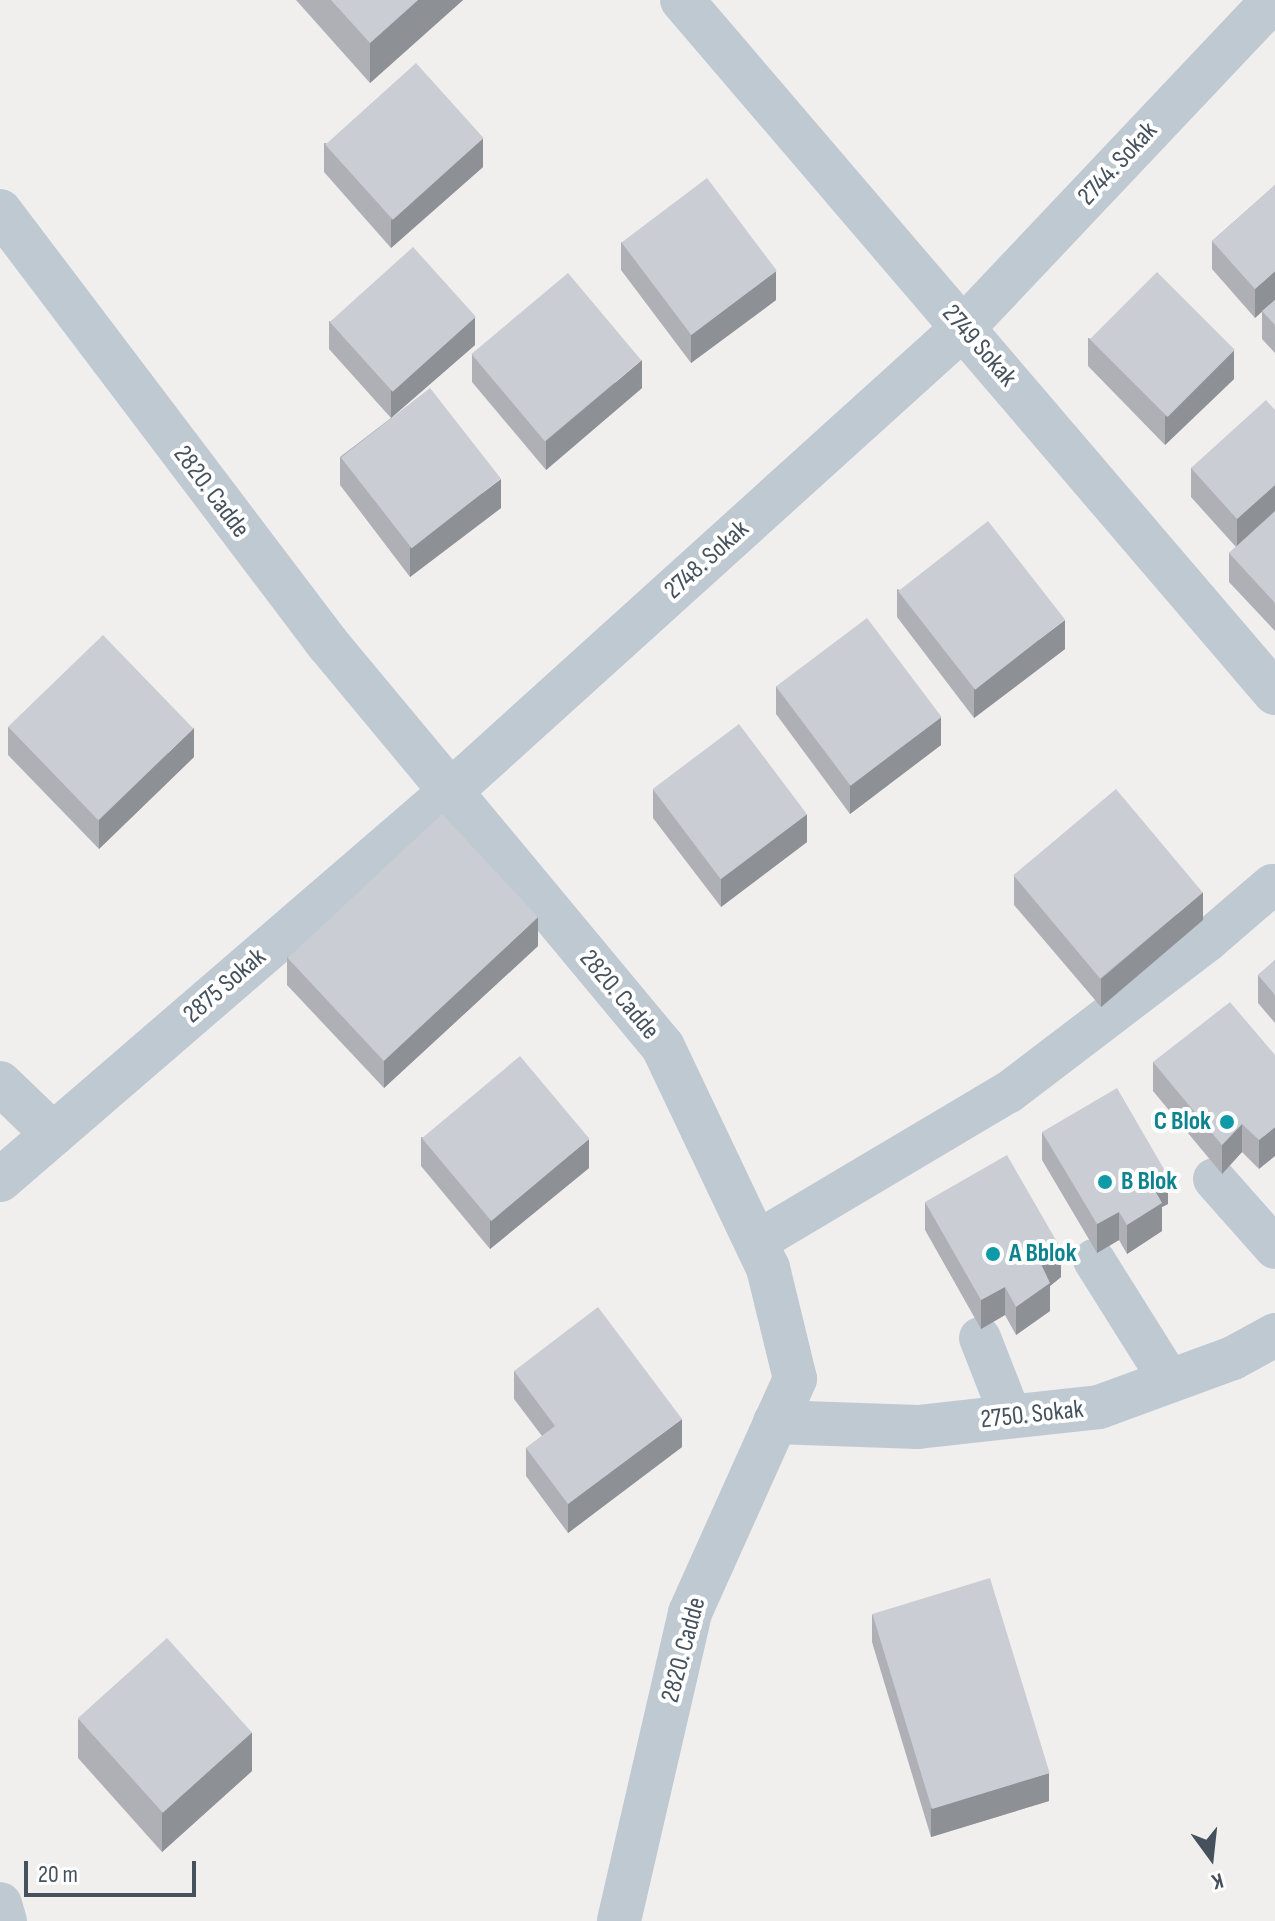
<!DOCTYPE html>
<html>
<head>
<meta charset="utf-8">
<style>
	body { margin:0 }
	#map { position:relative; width:1275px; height:1921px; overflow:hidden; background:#f1eeee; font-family:"Sofia Sans Condensed",sans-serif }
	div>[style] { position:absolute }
	.pedestrian>* { height:42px; margin:-21px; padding:0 21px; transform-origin:21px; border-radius:21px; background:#bec9d2 }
	.minor>* { height:44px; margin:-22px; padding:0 22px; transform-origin:22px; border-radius:22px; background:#bec9d2 }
	.tertiary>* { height:44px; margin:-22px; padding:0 22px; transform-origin:22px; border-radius:22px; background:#bec9d2 }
	.wall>* { inset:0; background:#aeb0b6 }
	.shaded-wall>* { inset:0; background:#8d9094 }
	.building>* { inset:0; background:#cacdd4; transform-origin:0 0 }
	.dots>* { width:22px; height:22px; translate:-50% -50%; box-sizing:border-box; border:4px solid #fff; border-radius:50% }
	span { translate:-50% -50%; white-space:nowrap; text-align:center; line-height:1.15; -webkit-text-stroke:8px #fff; paint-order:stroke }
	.street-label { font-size:26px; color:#45525d }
	.culture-label { font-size:26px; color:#0d838f; font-weight:700 }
	.right { translate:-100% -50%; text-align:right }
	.left { translate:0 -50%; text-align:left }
	.north { position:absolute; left:1171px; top:1817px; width:80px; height:80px; -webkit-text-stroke:6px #fff; paint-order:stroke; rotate:165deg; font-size:22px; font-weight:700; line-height:32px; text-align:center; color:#45525d }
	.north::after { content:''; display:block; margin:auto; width:28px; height:36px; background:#45525d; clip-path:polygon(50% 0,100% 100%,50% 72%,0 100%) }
	.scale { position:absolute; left:24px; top:1861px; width:172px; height:36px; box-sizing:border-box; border:4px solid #45525d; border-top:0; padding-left:10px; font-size:24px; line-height:28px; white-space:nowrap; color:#45525d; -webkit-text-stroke:6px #fff; paint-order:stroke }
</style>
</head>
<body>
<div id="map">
	<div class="pedestrian">
		<i style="left:1214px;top:1179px;width:92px;rotate:48.5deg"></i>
		<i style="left:756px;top:1242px;width:294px;rotate:-30.7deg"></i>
		<i style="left:1009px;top:1092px;width:249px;rotate:-37.3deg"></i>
		<i style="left:1207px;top:941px;width:86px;rotate:-40.7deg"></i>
		<i style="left:1094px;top:1260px;width:143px;rotate:57.9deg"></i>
		<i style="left:980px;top:1338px;width:85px;rotate:68.6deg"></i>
	</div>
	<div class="minor">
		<i style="left:682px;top:0;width:912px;rotate:49.45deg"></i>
		<i style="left:0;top:1083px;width:74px;rotate:43.9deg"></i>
		<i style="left:0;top:1180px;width:594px;rotate:-40.77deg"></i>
		<i style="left:450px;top:792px;width:693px;rotate:-42.13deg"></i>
		<i style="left:964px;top:327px;width:450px;rotate:-46.6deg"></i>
		<i style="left:775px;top:1422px;width:143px;rotate:2deg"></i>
		<i style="left:918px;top:1427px;width:182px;rotate:-6.3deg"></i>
		<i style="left:1099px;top:1407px;width:143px;rotate:-20.1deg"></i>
		<i style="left:1233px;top:1358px;width:48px;rotate:-28.7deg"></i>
		<i style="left:0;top:1904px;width:18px;rotate:74deg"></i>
	</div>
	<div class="tertiary">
		<i style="left:0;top:211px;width:543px;rotate:52.86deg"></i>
		<i style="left:328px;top:644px;width:524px;rotate:50.26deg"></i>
		<i style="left:663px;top:1047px;width:245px;rotate:64.6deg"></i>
		<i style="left:768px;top:1268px;width:114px;rotate:76.3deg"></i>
		<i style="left:795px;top:1379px;width:256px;rotate:114.2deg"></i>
		<i style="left:690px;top:1613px;width:316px;rotate:103deg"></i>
	</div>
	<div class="wall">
		<i style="clip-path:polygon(296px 0,463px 0,370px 83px)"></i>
		<i style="clip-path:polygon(324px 143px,483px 167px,391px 248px,324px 172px)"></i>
		<i style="clip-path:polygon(1275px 185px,1255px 318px,1212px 269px,1212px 241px)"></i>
		<i style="clip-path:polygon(621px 242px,776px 300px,691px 363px,621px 270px)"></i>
		<i style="clip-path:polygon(1275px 300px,1275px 353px,1262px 339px,1262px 311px)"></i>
		<i style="clip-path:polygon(329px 321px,475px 345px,391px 418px,501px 508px,410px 577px,340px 485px,340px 457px,391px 418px,329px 349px)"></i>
		<i style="clip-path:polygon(1088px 338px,1234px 379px,1165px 445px,1088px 366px)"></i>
		<i style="clip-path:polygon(472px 354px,642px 388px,546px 470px,472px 382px)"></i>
		<i style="clip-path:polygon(1275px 410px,1275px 631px,1229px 582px,1229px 553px,1236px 547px,1191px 497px,1191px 468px)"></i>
		<i style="clip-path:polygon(897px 589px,1065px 649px,974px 718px,897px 617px)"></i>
		<i style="clip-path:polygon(776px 686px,941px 745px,850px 814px,776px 714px)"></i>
		<i style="clip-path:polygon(8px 727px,194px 757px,99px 849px,8px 755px)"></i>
		<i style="clip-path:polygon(653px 789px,807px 842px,721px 907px,653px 818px)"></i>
		<i style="clip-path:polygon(1014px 876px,1203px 920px,1101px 1007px,1014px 905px)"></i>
		<i style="clip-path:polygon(538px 946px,384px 1088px,287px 985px,287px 957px)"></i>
		<i style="clip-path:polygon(1275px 960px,1275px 1023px,1258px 1003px,1258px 975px)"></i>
		<i style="clip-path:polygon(1275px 1055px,1259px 1169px,1242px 1152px,1222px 1174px,1153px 1091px,1153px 1062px)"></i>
		<i style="clip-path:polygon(1042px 1132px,1168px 1204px,1162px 1207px,1162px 1231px,1127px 1254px,1119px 1240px,1097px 1253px,1042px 1160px)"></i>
		<i style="clip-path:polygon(421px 1137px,589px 1168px,490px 1249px,421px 1166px)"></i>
		<i style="clip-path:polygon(925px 1202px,1061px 1277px,1050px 1286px,1050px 1311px,1016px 1335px,1005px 1315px,981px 1329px,925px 1230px)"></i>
		<i style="clip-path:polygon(514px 1371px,682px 1447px,568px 1533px,526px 1476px,526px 1448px,542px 1436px,514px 1399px)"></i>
		<i style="clip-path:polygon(872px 1614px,1049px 1801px,931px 1837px,872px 1642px)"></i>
		<i style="clip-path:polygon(78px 1719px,252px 1771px,162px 1852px,78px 1758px)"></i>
	</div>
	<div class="shaded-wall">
		<i style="clip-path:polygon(418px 0,463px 0,370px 83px,370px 43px)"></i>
		<i style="clip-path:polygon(483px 138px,483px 167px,391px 248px,391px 220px)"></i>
		<i style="clip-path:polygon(776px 271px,776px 300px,691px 363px,691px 335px)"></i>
		<i style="clip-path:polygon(1275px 271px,1275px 300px,1255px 318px,1255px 289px)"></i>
		<i style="clip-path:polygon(475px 317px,475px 345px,391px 418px,391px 390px)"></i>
		<i style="clip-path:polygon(1234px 350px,1234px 379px,1165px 445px,1165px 417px)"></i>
		<i style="clip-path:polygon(642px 360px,642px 388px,546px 470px,546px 441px)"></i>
		<i style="clip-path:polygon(501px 479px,501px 508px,410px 577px,410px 548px)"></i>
		<i style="clip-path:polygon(1275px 485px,1275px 514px,1237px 548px,1237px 519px)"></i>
		<i style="clip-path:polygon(1065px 620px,1065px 649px,974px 718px,974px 689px)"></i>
		<i style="clip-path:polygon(941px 717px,941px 745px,850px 814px,850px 785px)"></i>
		<i style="clip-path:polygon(194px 728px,194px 757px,99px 849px,99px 820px)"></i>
		<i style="clip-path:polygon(807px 814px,807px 842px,721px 907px,721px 878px)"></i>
		<i style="clip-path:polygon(1203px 892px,1203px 920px,1101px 1007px,1101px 979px)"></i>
		<i style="clip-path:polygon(538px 917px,538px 946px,384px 1088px,384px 1060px)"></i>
		<i style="clip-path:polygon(1242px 1124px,1242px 1152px,1222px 1174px,1222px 1145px)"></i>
		<i style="clip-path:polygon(1275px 1127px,1275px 1156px,1259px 1169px,1259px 1140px)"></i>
		<i style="clip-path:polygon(589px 1139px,589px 1168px,490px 1249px,490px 1220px)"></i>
		<i style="clip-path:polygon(1168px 1176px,1168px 1204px,1162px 1207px,1162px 1231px,1127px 1254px,1127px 1225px,1152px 1185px)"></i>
		<i style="clip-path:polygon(1119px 1212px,1119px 1240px,1097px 1253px,1097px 1224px)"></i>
		<i style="clip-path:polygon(1061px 1249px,1061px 1277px,1050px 1286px,1050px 1311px,1016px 1335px,1016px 1307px,1041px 1264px)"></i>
		<i style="clip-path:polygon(1005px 1287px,1005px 1315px,981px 1329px,981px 1300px)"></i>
		<i style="clip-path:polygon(682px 1419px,682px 1447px,568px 1533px,568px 1504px)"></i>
		<i style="clip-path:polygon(252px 1732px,252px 1771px,162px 1852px,162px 1812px)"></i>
		<i style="clip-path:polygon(1049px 1773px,1049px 1801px,931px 1837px,931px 1808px)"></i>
	</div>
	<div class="building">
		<i style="clip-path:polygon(331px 0,418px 0,370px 43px)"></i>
		<i style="left:416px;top:63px;width:101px;height:122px;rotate:48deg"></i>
		<i style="left:707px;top:178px;width:116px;height:107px;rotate:53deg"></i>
		<i style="clip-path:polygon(1275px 185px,1275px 271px,1255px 289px,1212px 241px)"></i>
		<i style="left:413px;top:247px;width:94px;height:112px;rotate:48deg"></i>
		<i style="left:1157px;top:272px;width:110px;height:95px;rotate:45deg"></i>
		<i style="left:568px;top:273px;width:114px;height:126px;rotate:50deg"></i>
		<i style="clip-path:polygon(1275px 300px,1275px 325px,1262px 311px)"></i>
		<i style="left:430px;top:388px;width:115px;height:113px;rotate:52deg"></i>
		<i style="clip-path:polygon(1266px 400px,1275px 410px,1275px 485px,1237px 519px,1191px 468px)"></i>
		<i style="clip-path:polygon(1275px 511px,1275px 603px,1229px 553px)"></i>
		<i style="left:988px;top:521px;width:125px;height:114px;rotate:52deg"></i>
		<i style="left:867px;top:618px;width:124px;height:114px;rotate:53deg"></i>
		<i style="left:103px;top:635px;width:130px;height:132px;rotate:46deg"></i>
		<i style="left:739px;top:724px;width:113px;height:108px;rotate:53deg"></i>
		<i style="left:1116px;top:789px;width:135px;height:134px;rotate:50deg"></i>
		<i style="left:442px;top:814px;width:141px;height:211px;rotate:47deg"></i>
		<i style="clip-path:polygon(1275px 960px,1275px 995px,1258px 975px)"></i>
		<i style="clip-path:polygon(1230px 1002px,1275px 1055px,1275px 1127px,1259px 1140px,1242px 1124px,1222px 1145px,1153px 1062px)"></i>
		<i style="left:520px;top:1056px;width:108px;height:128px;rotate:50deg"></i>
		<i style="clip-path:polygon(1117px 1088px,1168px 1176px,1152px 1185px,1162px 1203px,1127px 1225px,1119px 1212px,1097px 1224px,1042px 1132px)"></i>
		<i style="clip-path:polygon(1007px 1155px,1061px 1249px,1041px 1264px,1050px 1283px,1016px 1307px,1005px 1287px,981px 1300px,925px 1202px)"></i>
		<i style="clip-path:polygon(598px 1307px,682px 1419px,568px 1504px,526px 1448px,555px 1426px,514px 1371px)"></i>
		<i style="left:990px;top:1578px;width:204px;height:123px;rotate:73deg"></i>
		<i style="left:167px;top:1638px;width:127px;height:120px;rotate:48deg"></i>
	</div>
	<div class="dots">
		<i style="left:1227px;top:1122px;background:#0f9aa8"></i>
		<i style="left:1105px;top:1182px;background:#0f9aa8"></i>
		<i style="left:993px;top:1254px;background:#0f9aa8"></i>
	</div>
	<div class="street-label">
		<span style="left:1118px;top:164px;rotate:-47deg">2744. Sokak</span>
		<span style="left:979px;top:346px;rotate:49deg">2749 Sokak</span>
		<span style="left:211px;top:492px;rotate:53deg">2820. Cadde</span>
		<span style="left:707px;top:560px;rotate:-42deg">2748. Sokak</span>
		<span style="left:225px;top:986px;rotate:-41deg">2875 Sokak</span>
		<span style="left:619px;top:995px;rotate:50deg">2820. Cadde</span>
		<span style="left:1032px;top:1415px;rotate:-6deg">2750. Sokak</span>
		<span style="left:684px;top:1650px;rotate:-75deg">2820. Cadde</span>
	</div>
	<div class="culture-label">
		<span class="right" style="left:1211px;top:1122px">C Blok</span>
		<span class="left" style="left:1121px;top:1182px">B Blok</span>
		<span class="left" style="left:1009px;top:1254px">A Bblok</span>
	</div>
	<div class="north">K</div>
	<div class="scale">20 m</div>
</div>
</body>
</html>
